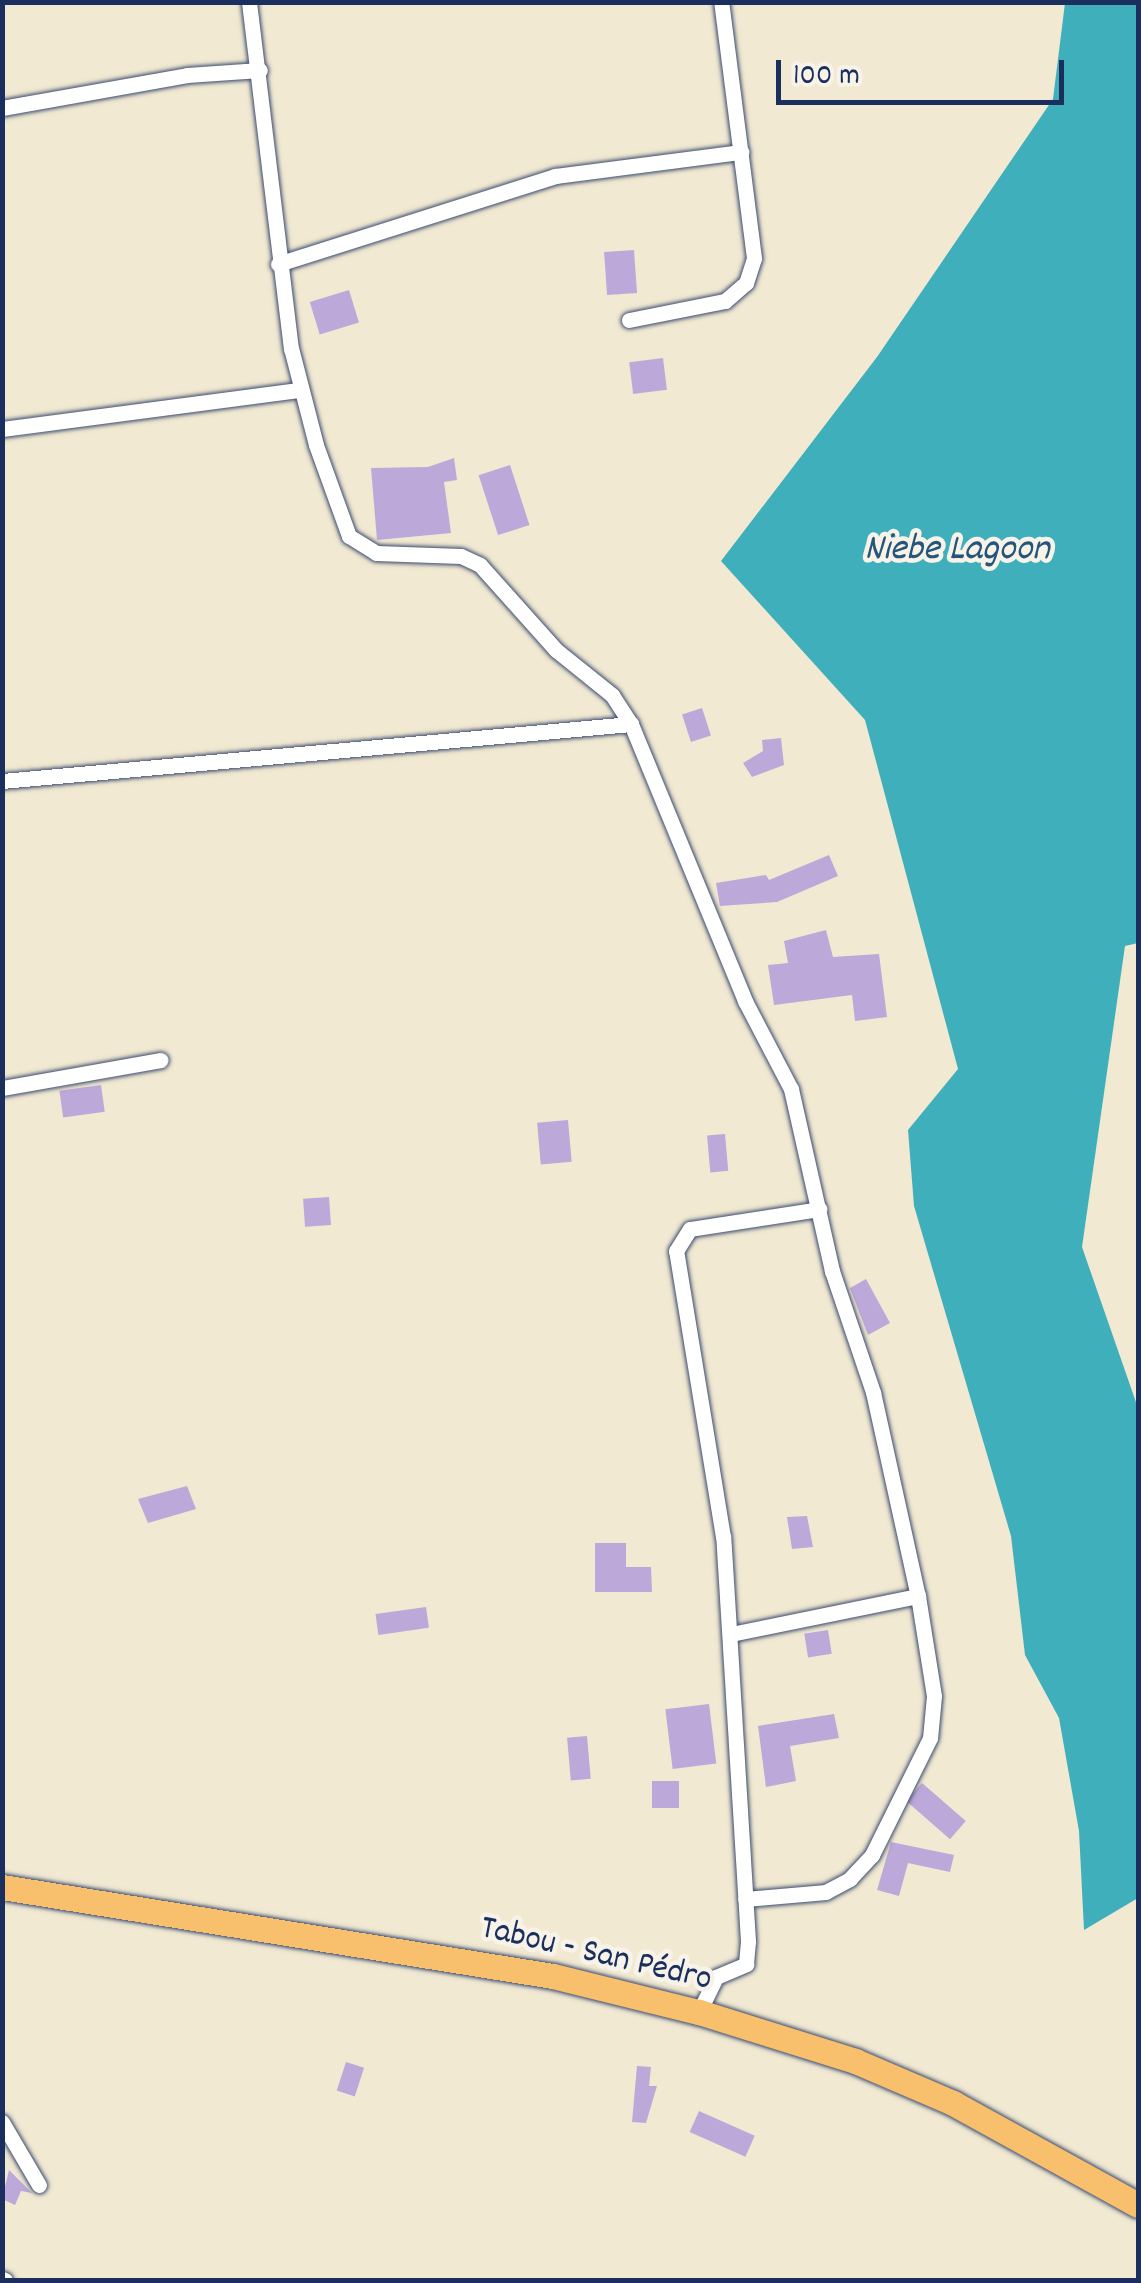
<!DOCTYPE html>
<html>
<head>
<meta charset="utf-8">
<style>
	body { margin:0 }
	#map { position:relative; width:1141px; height:2283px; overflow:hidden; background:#f1e9d2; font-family:Dekko,sans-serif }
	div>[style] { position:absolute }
	.water>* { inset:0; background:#40afbc }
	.building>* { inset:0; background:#bca9da; transform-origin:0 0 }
	.roads { filter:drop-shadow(0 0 2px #3b4b6f) drop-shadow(0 0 2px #3b4b6f) }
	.street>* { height:15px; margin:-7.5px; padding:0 7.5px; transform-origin:7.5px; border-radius:7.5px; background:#fff }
	.primary>* { height:25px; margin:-12.5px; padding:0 12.5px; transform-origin:12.5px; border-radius:12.5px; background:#f8bf6c }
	span { translate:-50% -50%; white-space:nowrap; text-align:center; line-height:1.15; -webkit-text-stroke:9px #f7f3e8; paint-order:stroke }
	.street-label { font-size:35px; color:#1b2f5e }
	.water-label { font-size:38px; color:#26557a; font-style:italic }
	.frame { position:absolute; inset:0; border:5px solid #1b2f5e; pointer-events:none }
	.scale { position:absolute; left:776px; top:60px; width:288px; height:45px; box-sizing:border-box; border:5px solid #1b2f5e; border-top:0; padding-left:12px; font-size:30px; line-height:35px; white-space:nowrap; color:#1b2f5e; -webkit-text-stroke:8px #f7f3e8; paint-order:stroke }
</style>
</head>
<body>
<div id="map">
	<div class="water">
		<i style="clip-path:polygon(1065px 3px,1138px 3px,1138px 943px,1125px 946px,1082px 1247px,1138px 1408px,1138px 1898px,1084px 1930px,1079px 1831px,1059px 1718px,1025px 1655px,1011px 1536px,914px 1206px,908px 1130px,958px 1069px,865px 720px,721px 561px,877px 357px,1053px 99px)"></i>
	</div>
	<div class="building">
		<i style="left:634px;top:250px;width:43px;height:30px;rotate:86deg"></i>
		<i style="left:349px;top:290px;width:34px;height:41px;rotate:73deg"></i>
		<i style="left:663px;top:358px;width:32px;height:34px;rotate:83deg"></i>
		<i style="clip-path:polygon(454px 458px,457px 480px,444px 482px,451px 533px,377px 540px,371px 468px,428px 467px)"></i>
		<i style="left:510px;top:465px;width:63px;height:33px;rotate:72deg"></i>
		<i style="left:702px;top:708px;width:29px;height:21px;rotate:72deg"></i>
		<i style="clip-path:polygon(781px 738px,784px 765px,752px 777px,743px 763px,763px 751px,762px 740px)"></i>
		<i style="clip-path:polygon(829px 855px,838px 876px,777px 902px,720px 906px,716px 883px,766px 875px,769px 880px)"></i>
		<i style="clip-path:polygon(826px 930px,833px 957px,879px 954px,887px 1017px,855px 1021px,852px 995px,774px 1005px,768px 965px,788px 963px,784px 941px)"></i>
		<i style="left:101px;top:1085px;width:27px;height:42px;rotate:82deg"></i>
		<i style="left:568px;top:1120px;width:42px;height:31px;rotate:85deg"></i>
		<i style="left:725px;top:1134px;width:37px;height:18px;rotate:85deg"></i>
		<i style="left:329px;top:1197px;width:28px;height:26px;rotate:86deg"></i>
		<i style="clip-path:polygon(866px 1279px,890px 1323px,868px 1335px,850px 1288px)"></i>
		<i style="clip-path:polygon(187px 1486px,196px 1509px,148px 1523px,138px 1499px)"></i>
		<i style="clip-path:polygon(807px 1516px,813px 1547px,792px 1549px,787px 1517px)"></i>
		<i style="clip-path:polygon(595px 1543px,626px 1543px,626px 1567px,651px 1567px,652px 1592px,595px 1592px)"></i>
		<i style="left:426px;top:1607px;width:21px;height:51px;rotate:82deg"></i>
		<i style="left:828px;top:1630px;width:24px;height:24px;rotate:81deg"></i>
		<i style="left:709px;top:1704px;width:60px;height:44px;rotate:83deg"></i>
		<i style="clip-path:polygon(834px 1714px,839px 1738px,790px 1746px,796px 1781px,766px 1787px,758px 1726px)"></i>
		<i style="left:587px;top:1736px;width:43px;height:20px;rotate:85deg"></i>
		<i style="left:652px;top:1781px;width:27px;height:27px"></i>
		<i style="left:922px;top:1783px;width:58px;height:24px;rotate:41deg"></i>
		<i style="clip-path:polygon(891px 1842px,954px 1855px,950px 1872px,908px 1863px,899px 1896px,877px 1890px)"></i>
		<i style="left:346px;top:2062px;width:19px;height:30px;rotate:18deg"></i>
		<i style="clip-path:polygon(637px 2066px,651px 2067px,649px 2086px,657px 2086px,646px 2123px,632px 2122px)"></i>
		<i style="left:699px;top:2111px;width:61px;height:23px;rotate:24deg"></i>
		<i style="clip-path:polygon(9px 2170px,32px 2193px,21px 2191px,15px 2205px,2px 2199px)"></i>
	</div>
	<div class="roads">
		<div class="street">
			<i style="left:249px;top:2px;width:349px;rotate:83.1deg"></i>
			<i style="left:291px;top:348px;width:100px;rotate:75.5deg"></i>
			<i style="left:316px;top:445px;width:97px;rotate:70.1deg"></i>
			<i style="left:349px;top:536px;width:32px;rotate:32deg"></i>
			<i style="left:376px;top:553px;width:85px;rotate:2deg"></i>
			<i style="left:461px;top:556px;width:21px;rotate:25deg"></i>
			<i style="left:480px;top:565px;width:114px;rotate:48.2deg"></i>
			<i style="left:556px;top:650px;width:72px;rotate:38.8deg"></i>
			<i style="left:612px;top:695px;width:35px;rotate:57deg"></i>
			<i style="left:631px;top:724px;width:300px;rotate:67.6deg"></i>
			<i style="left:745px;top:1001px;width:99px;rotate:62.4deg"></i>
			<i style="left:791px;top:1089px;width:187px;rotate:77.3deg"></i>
			<i style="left:832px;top:1271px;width:128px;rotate:71.3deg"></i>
			<i style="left:873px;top:1392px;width:209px;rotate:77.6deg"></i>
			<i style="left:918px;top:1596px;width:101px;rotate:80.9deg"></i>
			<i style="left:934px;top:1696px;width:42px;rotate:95.4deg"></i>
			<i style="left:930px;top:1738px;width:131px;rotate:116.4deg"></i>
			<i style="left:872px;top:1855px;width:33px;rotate:133deg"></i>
			<i style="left:850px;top:1879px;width:27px;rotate:152deg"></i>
			<i style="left:826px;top:1892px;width:81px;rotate:175.1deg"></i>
			<i style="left:2px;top:108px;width:188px;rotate:-10.1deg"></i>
			<i style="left:187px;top:75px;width:73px;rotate:-3.9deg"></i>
			<i style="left:278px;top:264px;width:291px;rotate:-17.6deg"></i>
			<i style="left:555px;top:176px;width:188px;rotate:-7.4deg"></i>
			<i style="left:629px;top:320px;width:98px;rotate:-11.2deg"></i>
			<i style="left:725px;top:301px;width:28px;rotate:-41deg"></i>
			<i style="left:746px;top:283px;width:26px;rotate:-72deg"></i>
			<i style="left:754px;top:258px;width:258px;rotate:-97.3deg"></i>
			<i style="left:2px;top:429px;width:301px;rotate:-7.5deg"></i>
			<i style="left:2px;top:781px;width:632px;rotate:-5.18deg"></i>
			<i style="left:2px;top:1088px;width:161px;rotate:-10deg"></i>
			<i style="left:731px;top:1634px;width:191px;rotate:-11.5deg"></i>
			<i style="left:699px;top:2012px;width:39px;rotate:-64deg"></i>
			<i style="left:716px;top:1977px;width:33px;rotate:-23deg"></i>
			<i style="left:746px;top:1964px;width:23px;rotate:-85deg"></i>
			<i style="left:748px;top:1941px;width:405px;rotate:-93.5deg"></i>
			<i style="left:723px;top:1537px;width:290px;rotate:-99.3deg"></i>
			<i style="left:676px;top:1251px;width:26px;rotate:-58deg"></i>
			<i style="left:690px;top:1229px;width:131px;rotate:-8.8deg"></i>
			<i style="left:2px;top:2122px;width:73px;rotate:59.6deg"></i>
			<i style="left:2px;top:2279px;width:3px;rotate:18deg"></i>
		</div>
		<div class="primary">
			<i style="left:2px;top:1887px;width:558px;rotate:9.18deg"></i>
			<i style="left:553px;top:1976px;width:150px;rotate:13.9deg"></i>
			<i style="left:699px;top:2012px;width:164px;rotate:17.4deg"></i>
			<i style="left:855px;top:2061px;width:107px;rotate:23.2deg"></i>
			<i style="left:953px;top:2103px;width:211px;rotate:28.9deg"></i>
		</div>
	</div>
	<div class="street-label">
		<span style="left:596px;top:1955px;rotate:13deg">Tabou - San Pédro</span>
	</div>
	<div class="water-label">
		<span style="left:957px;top:551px">Niebe Lagoon</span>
	</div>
	<div class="frame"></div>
	<div class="scale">100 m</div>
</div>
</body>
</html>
